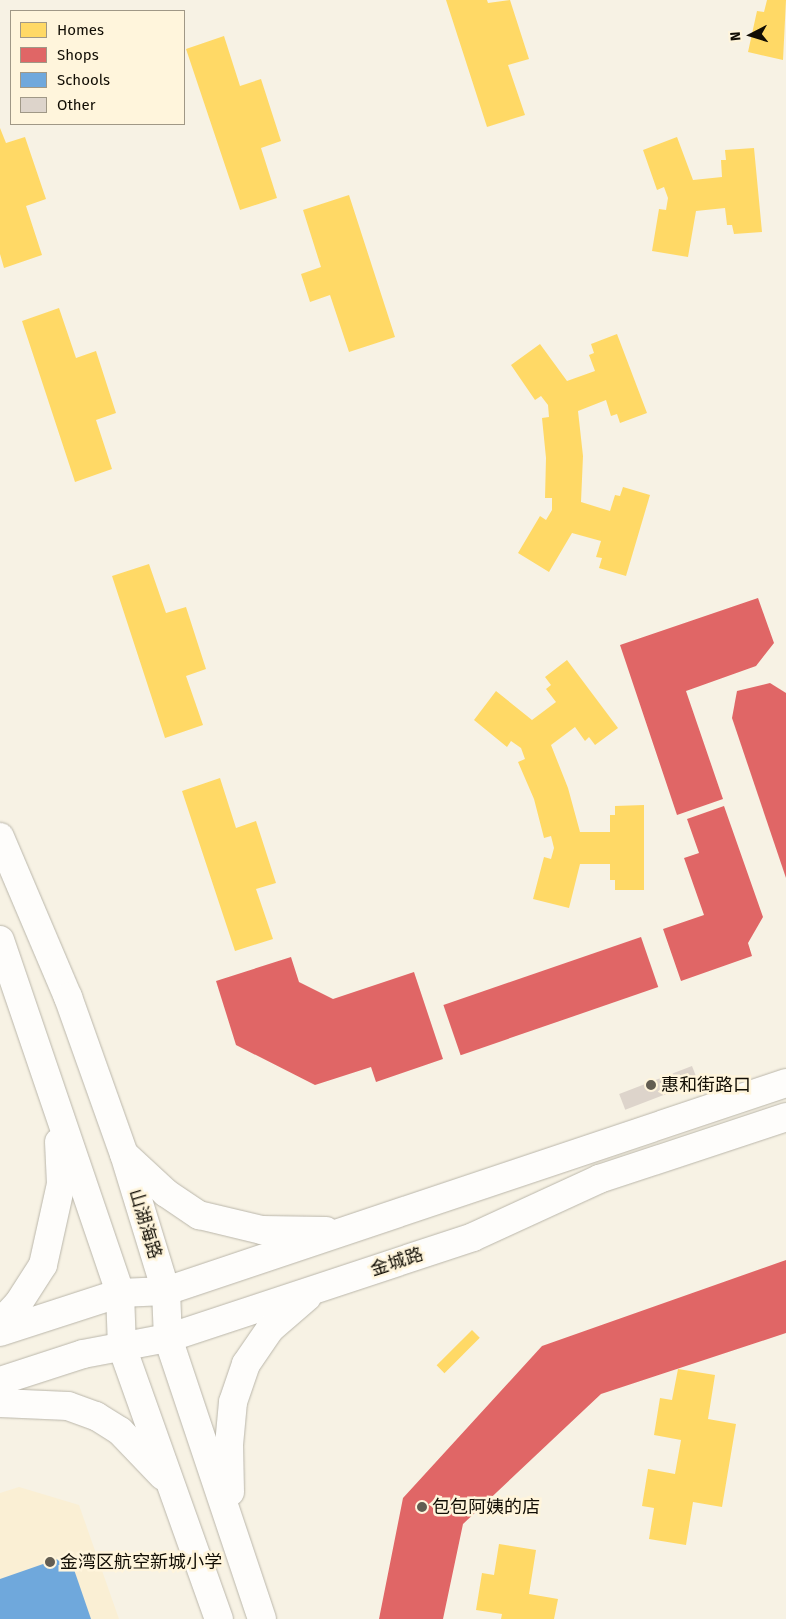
<!DOCTYPE html>
<html>
<head>
<meta charset="utf-8">
<style>
	body { margin:0 }
	#map { position:relative; width:786px; height:1619px; overflow:hidden; background:#f7f2e4; font-family:"Fira Sans","Noto Sans SC",sans-serif }
	div>[style] { position:absolute }
	.built>* { inset:0; background:#faefd4 }
	.homes>* { inset:0; background:#ffd966; transform-origin:0 0 }
	.shops>* { inset:0; background:#e06666; transform-origin:0 0 }
	.schools>* { inset:0; background:#6fa8dc }
	.building>* { inset:0; background:#ddd4cb; transform-origin:0 0 }
	.roads { filter:drop-shadow(0 0 1px #bab6aa) drop-shadow(0 0 1px #bab6aa) }
	.minor>* { height:28px; margin:-14px; padding:0 14px; transform-origin:14px; border-radius:14px; background:#fefdfb }
	.dots>* { width:14px; height:14px; translate:-50% -50%; box-sizing:border-box; border:2px solid #fff5dc; border-radius:50% }
	span { translate:-50% -50%; white-space:nowrap; text-align:center; line-height:1.15; -webkit-text-stroke:5px #fff5dc; paint-order:stroke }
	.poi-label { font-size:18px; color:#110d04 }
	.left { translate:0 -50%; text-align:left }
	.street-label { font-size:18px; color:#110d04 }
	.legend { position:absolute; left:10px; top:10px; width:175px; height:115px; box-sizing:border-box; background:#fff5dc; border:1px solid #a09886; margin:0; padding:6px 9px; list-style:none; font-size:15px; color:#110d04 }
	.legend li { display:flex; align-items:center; gap:10px; height:25px }
	.legend b { width:25px; border:1px solid #a09886 }
	.north { position:absolute; left:726px; top:10px; width:50px; height:50px; -webkit-text-stroke:4px #fff5dc; paint-order:stroke; rotate:265deg; font-size:14px; font-weight:700; line-height:20px; text-align:center; color:#110d04 }
	.north::after { content:''; display:block; margin:auto; width:18px; height:22px; background:#110d04; clip-path:polygon(50% 0,100% 100%,50% 72%,0 100%) }
</style>
</head>
<body>
<div id="map">
	<div class="built">
		<i style="clip-path:polygon(19px 1487px,79px 1505px,119px 1619px,0 1619px,0 1493px)"></i>
	</div>
	<div class="homes">
		<i style="clip-path:polygon(446px 0,487px 0,488px 3px,510px 0,529px 59px,508px 65px,525px 115px,487px 127px)"></i>
		<i style="clip-path:polygon(767px 0,786px 0,783px 60px,748px 52px,757px 11px,764px 12px)"></i>
		<i style="clip-path:polygon(224px 36px,240px 86px,261px 79px,281px 141px,261px 148px,277px 198px,240px 210px,186px 49px)"></i>
		<i style="clip-path:polygon(0 128px,6px 143px,25px 137px,46px 199px,26px 206px,42px 255px,4px 268px,0 254px)"></i>
		<i style="clip-path:polygon(677px 137px,693px 180px,722px 177px,721px 160px,726px 160px,725px 150px,754px 148px,762px 232px,734px 234px,732px 225px,727px 225px,725px 208px,696px 211px,688px 257px,652px 251px,659px 209px,666px 210px,668px 198px,664px 187px,657px 190px,643px 150px)"></i>
		<i style="clip-path:polygon(349px 195px,395px 337px,349px 352px,330px 295px,310px 302px,301px 274px,321px 267px,303px 210px)"></i>
		<i style="clip-path:polygon(59px 308px,76px 358px,96px 351px,116px 413px,96px 420px,112px 469px,75px 482px,22px 321px)"></i>
		<i style="clip-path:polygon(617px 334px,647px 413px,620px 423px,617px 414px,611px 416px,606px 400px,578px 411px,583px 456px,581px 502px,610px 511px,615px 495px,620px 496px,623px 487px,650px 495px,626px 576px,599px 568px,602px 558px,596px 557px,601px 541px,572px 533px,549px 572px,518px 553px,540px 516px,546px 520px,552px 510px,552px 498px,545px 498px,546px 458px,542px 418px,549px 417px,548px 405px,541px 396px,535px 400px,511px 365px,540px 344px,567px 381px,595px 371px,589px 355px,594px 353px,591px 344px)"></i>
		<i style="clip-path:polygon(149px 564px,166px 613px,186px 607px,206px 669px,186px 676px,203px 725px,165px 738px,112px 576px)"></i>
		<i style="clip-path:polygon(567px 660px,618px 728px,595px 745px,589px 737px,585px 741px,575px 727px,551px 745px,568px 788px,580px 832px,610px 832px,610px 815px,615px 815px,615px 806px,644px 805px,644px 890px,615px 890px,615px 880px,610px 880px,610px 864px,580px 864px,569px 908px,533px 899px,544px 857px,551px 859px,554px 848px,551px 836px,544px 838px,534px 799px,518px 762px,525px 759px,521px 748px,511px 741px,507px 747px,474px 720px,496px 691px,532px 720px,556px 702px,546px 689px,551px 685px,545px 677px)"></i>
		<i style="clip-path:polygon(220px 778px,236px 828px,256px 821px,276px 883px,256px 889px,273px 939px,235px 951px,182px 791px)"></i>
		<i style="left:472px;top:1330px;width:11px;height:50px;rotate:45deg"></i>
		<i style="clip-path:polygon(678px 1369px,715px 1375px,708px 1419px,736px 1424px,722px 1507px,693px 1502px,686px 1545px,649px 1539px,654px 1508px,642px 1506px,648px 1469px,675px 1474px,681px 1440px,654px 1435px,660px 1398px,672px 1400px)"></i>
		<i style="clip-path:polygon(499px 1544px,536px 1550px,529px 1594px,558px 1599px,554px 1619px,501px 1619px,502px 1614px,476px 1610px,482px 1573px,494px 1575px)"></i>
	</div>
	<div class="shops">
		<i style="clip-path:polygon(758px 598px,774px 643px,756px 666px,686px 691px,723px 799px,677px 815px,620px 645px)"></i>
		<i style="clip-path:polygon(770px 683px,786px 693px,786px 878px,732px 718px,737px 691px)"></i>
		<i style="clip-path:polygon(724px 806px,763px 917px,748px 943px,752px 956px,681px 981px,663px 929px,704px 915px,684px 858px,699px 853px,687px 819px)"></i>
		<i style="left:641px;top:937px;width:53px;height:209px;rotate:71deg"></i>
		<i style="clip-path:polygon(291px 957px,299px 982px,333px 999px,414px 972px,443px 1059px,376px 1082px,371px 1067px,315px 1085px,236px 1045px,216px 981px)"></i>
		<i style="clip-path:polygon(786px 1260px,786px 1333px,601px 1394px,463px 1524px,443px 1619px,379px 1619px,403px 1498px,542px 1346px)"></i>
	</div>
	<div class="schools">
		<i style="clip-path:polygon(69px 1555px,91px 1619px,0 1619px,0 1579px)"></i>
	</div>
	<div class="building">
		<i style="left:692px;top:1066px;width:17px;height:78px;rotate:69deg"></i>
	</div>
	<div class="roads">
		<div class="minor">
			<i style="left:0;top:837px;width:174px;rotate:67deg"></i>
			<i style="left:68px;top:997px;width:167px;rotate:70.4deg"></i>
			<i style="left:124px;top:1154px;width:143px;rotate:73deg"></i>
			<i style="left:166px;top:1291px;width:47px;rotate:87.6deg"></i>
			<i style="left:168px;top:1338px;width:296px;rotate:71.5deg"></i>
			<i style="left:0;top:940px;width:373px;rotate:71.2deg"></i>
			<i style="left:120px;top:1293px;width:54px;rotate:87.9deg"></i>
			<i style="left:122px;top:1347px;width:289px;rotate:70.4deg"></i>
			<i style="left:125px;top:1155px;width:56px;rotate:42.8deg"></i>
			<i style="left:166px;top:1193px;width:40px;rotate:34deg"></i>
			<i style="left:199px;top:1215px;width:65px;rotate:13.4deg"></i>
			<i style="left:262px;top:1230px;width:64px;rotate:0.9deg"></i>
			<i style="left:0;top:1323px;width:26px;rotate:-47deg"></i>
			<i style="left:18px;top:1304px;width:46px;rotate:-57.3deg"></i>
			<i style="left:43px;top:1265px;width:83px;rotate:-77.5deg"></i>
			<i style="left:61px;top:1184px;width:42px;rotate:-92.7deg"></i>
			<i style="left:0;top:1332px;width:126px;rotate:-18deg"></i>
			<i style="left:120px;top:1293px;width:46px;rotate:-2.5deg"></i>
			<i style="left:166px;top:1291px;width:654px;rotate:-18.55deg"></i>
			<i style="left:0;top:1381px;width:87px;rotate:-18deg"></i>
			<i style="left:83px;top:1354px;width:86px;rotate:-10.7deg"></i>
			<i style="left:168px;top:1338px;width:321px;rotate:-18.3deg"></i>
			<i style="left:473px;top:1237px;width:139px;rotate:-24.7deg"></i>
			<i style="left:599px;top:1179px;width:197px;rotate:-18.3deg"></i>
			<i style="left:0;top:1403px;width:68px;rotate:2.5deg"></i>
			<i style="left:68px;top:1406px;width:30px;rotate:20deg"></i>
			<i style="left:96px;top:1416px;width:28px;rotate:32deg"></i>
			<i style="left:120px;top:1431px;width:62px;rotate:46.3deg"></i>
			<i style="left:230px;top:1492px;width:47px;rotate:-91.2deg"></i>
			<i style="left:229px;top:1445px;width:43px;rotate:-84.7deg"></i>
			<i style="left:233px;top:1402px;width:40px;rotate:-71.1deg"></i>
			<i style="left:246px;top:1364px;width:42px;rotate:-55.6deg"></i>
			<i style="left:270px;top:1329px;width:49px;rotate:-40.9deg"></i>
		</div>
	</div>
	<div class="dots">
		<i style="left:651px;top:1085px;background:#625d52"></i>
		<i style="left:422px;top:1507px;background:#625d52"></i>
		<i style="left:50px;top:1562px;background:#625d52"></i>
	</div>
	<div class="poi-label">
		<span class="left" style="left:661px;top:1085px">惠和街路口</span>
		<span class="left" style="left:432px;top:1507px">包包阿姨的店</span>
		<span class="left" style="left:60px;top:1562px">金湾区航空新城小学</span>
	</div>
	<div class="street-label">
		<span style="left:145px;top:1224px;rotate:73deg">山湖海路</span>
		<span style="left:397px;top:1262px;rotate:-18deg">金城路</span>
	</div>
	<ul class="legend">
	<li><b style="height:14px;background:#ffd966"></b>Homes</li>
	<li><b style="height:14px;background:#e06666"></b>Shops</li>
	<li><b style="height:14px;background:#6fa8dc"></b>Schools</li>
	<li><b style="height:14px;background:#ddd4cb"></b>Other</li>
	</ul>
	<div class="north">N</div>
</div>
</body>
</html>
